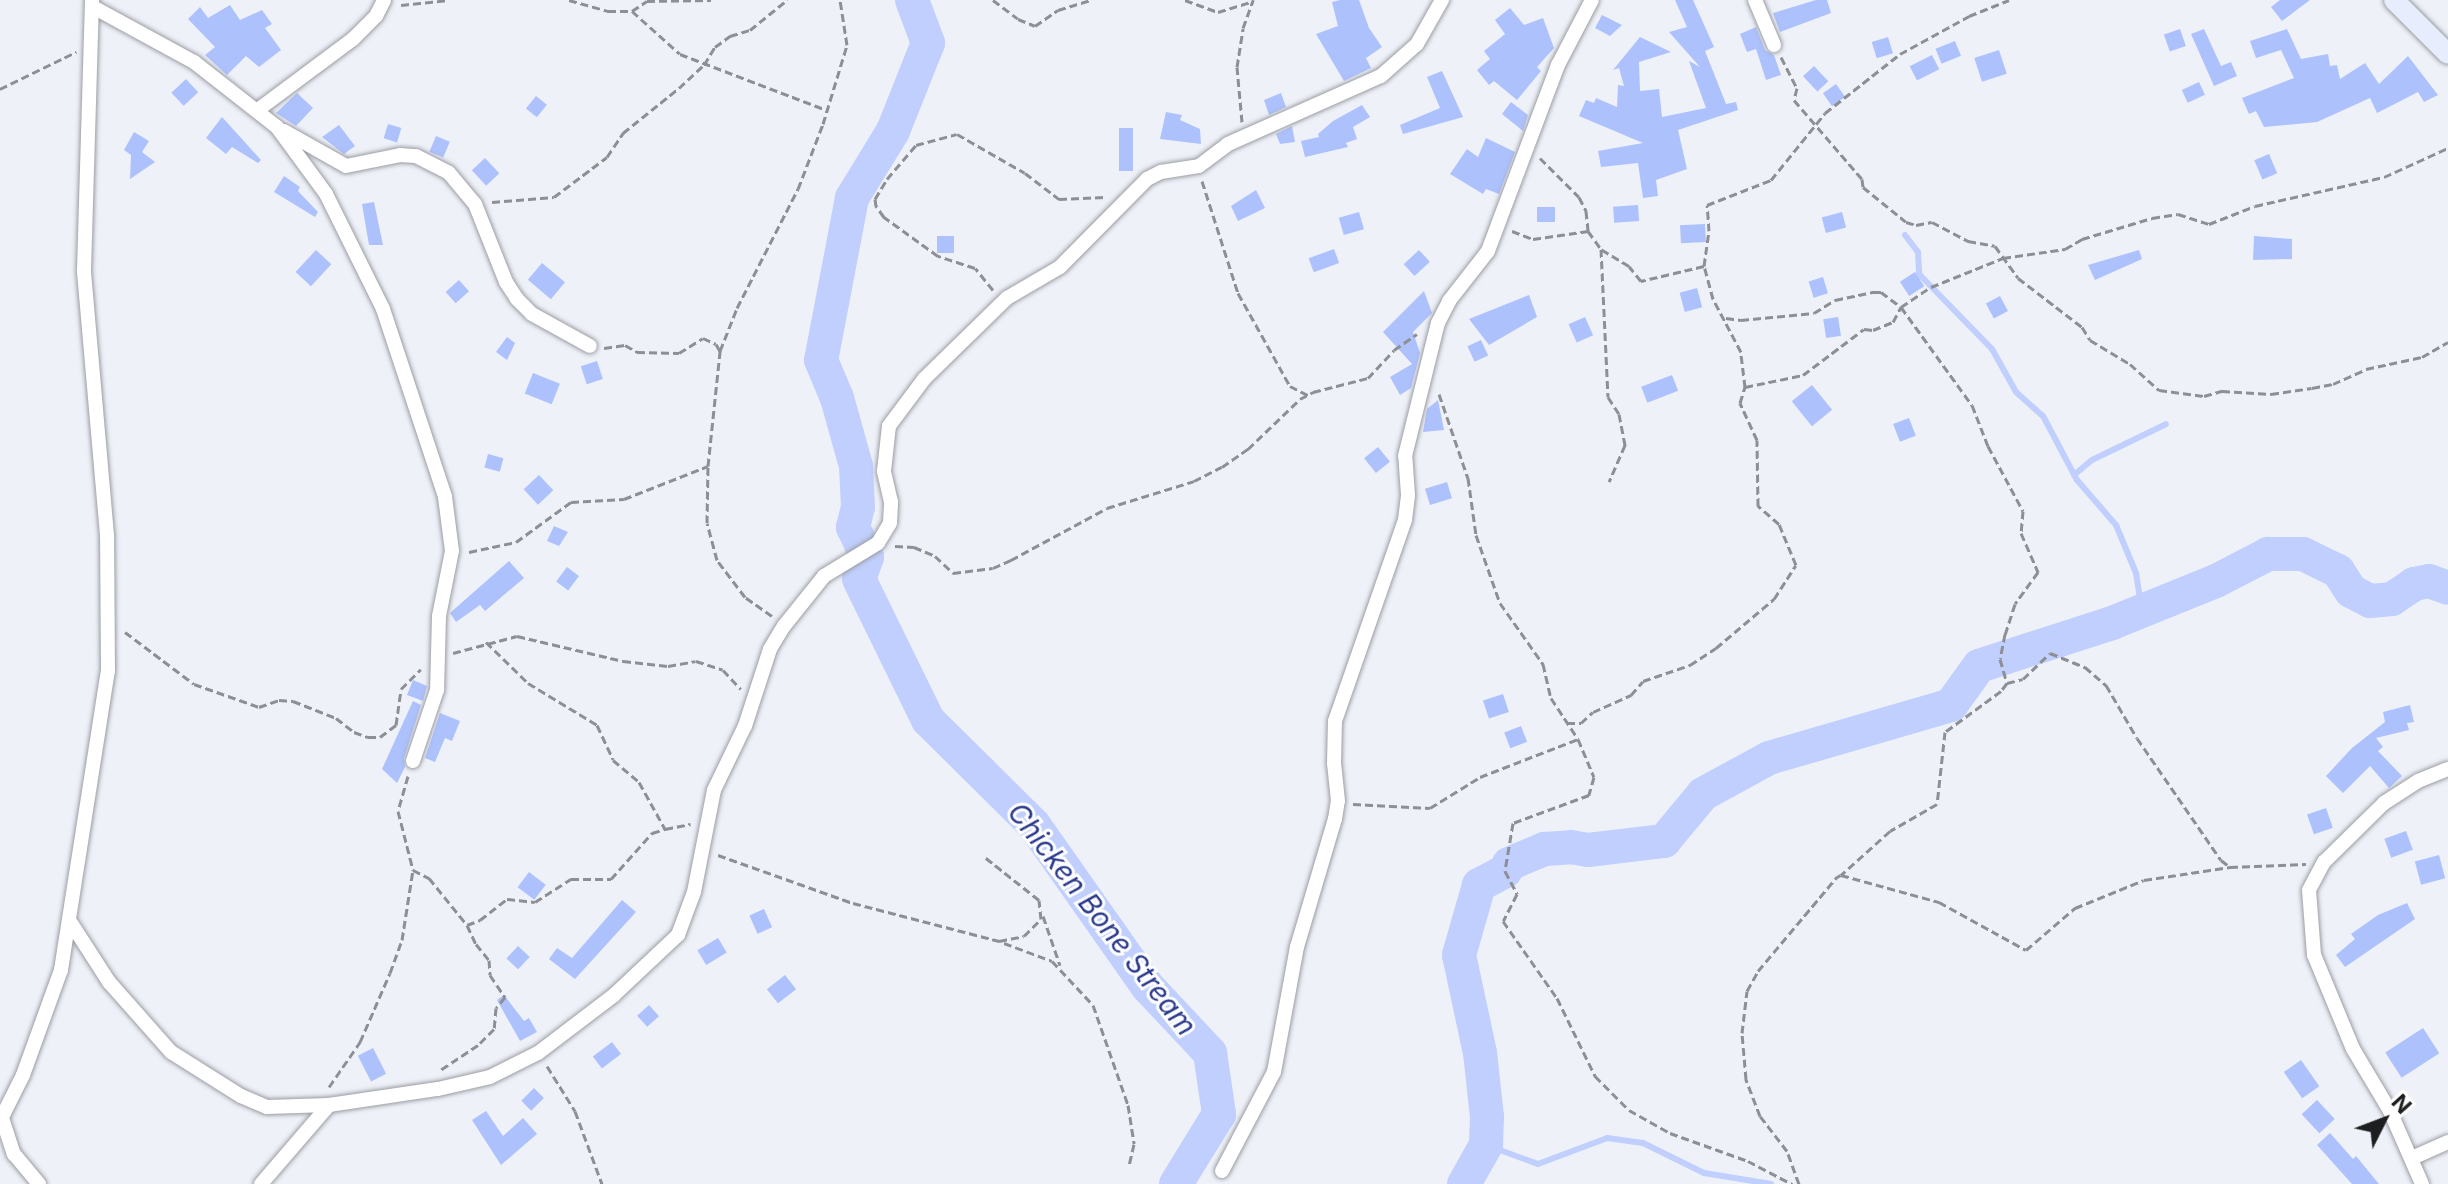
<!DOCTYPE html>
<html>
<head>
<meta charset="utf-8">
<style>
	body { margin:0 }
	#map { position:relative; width:2448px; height:1184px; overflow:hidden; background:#eef1f8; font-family:Inter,sans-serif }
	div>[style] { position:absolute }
	.stream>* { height:6px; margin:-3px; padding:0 3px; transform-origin:3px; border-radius:3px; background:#c0cffd }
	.river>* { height:34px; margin:-17px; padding:0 17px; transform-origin:17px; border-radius:17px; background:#c0cffd }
	.building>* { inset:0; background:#adc1fd; transform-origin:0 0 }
	.path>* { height:3px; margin-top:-1.5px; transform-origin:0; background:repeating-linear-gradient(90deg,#8d8f94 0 8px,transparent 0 12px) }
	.roads { filter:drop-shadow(0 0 2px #9b9da3) drop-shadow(0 0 2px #9b9da3) }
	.street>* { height:14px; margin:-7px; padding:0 7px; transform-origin:7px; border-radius:7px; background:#fff }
	.secondary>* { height:20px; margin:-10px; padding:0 10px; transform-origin:10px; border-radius:10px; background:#e8edfe }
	span { translate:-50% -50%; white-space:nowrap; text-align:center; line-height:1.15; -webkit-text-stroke:6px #fefefe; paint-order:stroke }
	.water-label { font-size:28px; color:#29398c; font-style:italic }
	.north { position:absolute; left:2344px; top:1080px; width:80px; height:80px; -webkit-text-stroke:6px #fefefe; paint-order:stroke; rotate:48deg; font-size:22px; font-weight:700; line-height:32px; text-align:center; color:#1d1e20 }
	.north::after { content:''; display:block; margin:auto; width:28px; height:36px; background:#1d1e20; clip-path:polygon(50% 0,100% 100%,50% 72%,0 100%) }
</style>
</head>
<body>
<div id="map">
	<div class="stream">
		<i style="left:1905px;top:235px;width:21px;rotate:53deg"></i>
		<i style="left:1918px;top:252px;width:22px;rotate:87deg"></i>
		<i style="left:1919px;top:274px;width:105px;rotate:45.8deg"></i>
		<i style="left:1992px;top:349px;width:49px;rotate:60.8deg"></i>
		<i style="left:2016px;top:392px;width:36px;rotate:42deg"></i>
		<i style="left:2043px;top:416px;width:72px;rotate:62deg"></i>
		<i style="left:2077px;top:480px;width:60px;rotate:49.1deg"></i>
		<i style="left:2116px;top:525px;width:52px;rotate:67.4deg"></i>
		<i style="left:2136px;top:573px;width:37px;rotate:81deg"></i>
		<i style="left:2074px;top:475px;width:23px;rotate:-40deg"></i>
		<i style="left:2092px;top:460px;width:82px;rotate:-25.9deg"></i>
		<i style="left:1486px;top:1145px;width:55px;rotate:20.1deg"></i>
		<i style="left:1538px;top:1164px;width:74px;rotate:-20.6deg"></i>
		<i style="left:1607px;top:1138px;width:36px;rotate:8deg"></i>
		<i style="left:1643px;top:1143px;width:68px;rotate:26.2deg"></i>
		<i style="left:1704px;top:1173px;width:68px;rotate:9.3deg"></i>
	</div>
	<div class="river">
		<i style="left:912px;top:0;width:46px;rotate:69.6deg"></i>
		<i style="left:928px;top:43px;width:95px;rotate:111.7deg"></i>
		<i style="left:893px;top:131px;width:79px;rotate:121.5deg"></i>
		<i style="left:852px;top:198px;width:165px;rotate:100.8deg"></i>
		<i style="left:821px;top:360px;width:41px;rotate:67.2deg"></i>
		<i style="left:837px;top:398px;width:71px;rotate:74.4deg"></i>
		<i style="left:856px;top:466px;width:41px;rotate:87.2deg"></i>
		<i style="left:858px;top:507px;width:21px;rotate:104deg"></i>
		<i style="left:853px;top:527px;width:33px;rotate:65deg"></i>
		<i style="left:867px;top:557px;width:23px;rotate:110deg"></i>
		<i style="left:859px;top:579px;width:157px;rotate:63.9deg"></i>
		<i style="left:928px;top:720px;width:149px;rotate:44.7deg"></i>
		<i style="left:1034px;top:825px;width:198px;rotate:54.9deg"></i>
		<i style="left:1148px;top:987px;width:91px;rotate:46.8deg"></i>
		<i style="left:1210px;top:1053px;width:62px;rotate:81.6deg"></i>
		<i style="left:1219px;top:1114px;width:82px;rotate:121.6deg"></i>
		<i style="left:1464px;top:1184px;width:45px;rotate:-60.6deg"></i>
		<i style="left:1486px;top:1145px;width:28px;rotate:-88deg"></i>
		<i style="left:1487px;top:1117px;width:64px;rotate:-96.2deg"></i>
		<i style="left:1480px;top:1053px;width:100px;rotate:-102.1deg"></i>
		<i style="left:1459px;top:955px;width:73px;rotate:-74.1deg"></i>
		<i style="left:1479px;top:885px;width:30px;rotate:-28deg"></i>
		<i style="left:1505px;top:871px;width:8px;rotate:-60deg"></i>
		<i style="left:1509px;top:864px;width:39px;rotate:-23deg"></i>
		<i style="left:1545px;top:849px;width:26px;rotate:-4deg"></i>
		<i style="left:1571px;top:847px;width:17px;rotate:10deg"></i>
		<i style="left:1588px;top:850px;width:77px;rotate:-6.8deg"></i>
		<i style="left:1664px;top:841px;width:61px;rotate:-50.3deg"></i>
		<i style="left:1703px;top:794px;width:75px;rotate:-28.6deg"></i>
		<i style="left:1769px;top:758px;width:190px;rotate:-16.2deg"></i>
		<i style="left:1951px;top:705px;width:48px;rotate:-54.3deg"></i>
		<i style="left:1979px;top:666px;width:140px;rotate:-17.9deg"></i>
		<i style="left:2112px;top:623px;width:112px;rotate:-22deg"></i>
		<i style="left:2216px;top:581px;width:59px;rotate:-27.4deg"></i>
		<i style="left:2268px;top:554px;width:35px"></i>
		<i style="left:2303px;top:554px;width:39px;rotate:26deg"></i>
		<i style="left:2338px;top:571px;width:24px;rotate:57deg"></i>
		<i style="left:2351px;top:591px;width:21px;rotate:28deg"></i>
		<i style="left:2370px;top:601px;width:22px;rotate:-5deg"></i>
		<i style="left:2392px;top:599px;width:27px;rotate:-34deg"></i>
		<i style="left:2414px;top:584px;width:15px;rotate:-11deg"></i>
		<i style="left:2429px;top:581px;width:20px;rotate:20deg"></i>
	</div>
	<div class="building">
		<i style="clip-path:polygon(1340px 0,1359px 0,1369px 28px,1382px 47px,1366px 58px,1371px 68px,1344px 81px,1316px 34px,1338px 26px,1332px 2px)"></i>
		<i style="clip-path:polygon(1675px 0,1693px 0,1714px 47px,1705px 51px,1726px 104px,1736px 102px,1738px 110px,1678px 130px,1687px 169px,1656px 180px,1658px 196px,1643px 198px,1638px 163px,1601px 167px,1598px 151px,1643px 143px,1579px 116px,1586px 100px,1594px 103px,1596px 98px,1617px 107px,1618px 85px,1624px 86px,1619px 68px,1613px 70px,1640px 37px,1671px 52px,1639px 62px,1640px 91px,1659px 89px,1662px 117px,1706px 108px,1689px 61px,1700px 67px,1669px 32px,1687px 27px)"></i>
		<i style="clip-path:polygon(1816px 0,1827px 0,1831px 13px,1780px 32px,1773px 13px)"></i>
		<i style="clip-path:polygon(2280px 0,2310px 0,2282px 21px,2271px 7px)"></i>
		<i style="clip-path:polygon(230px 5px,240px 20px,262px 10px,272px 24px,265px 28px,281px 50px,259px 67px,246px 56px,227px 75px,205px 55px,215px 47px,188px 19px,200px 7px,208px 18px)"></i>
		<i style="clip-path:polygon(1510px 8px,1524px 25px,1543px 18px,1554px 48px,1537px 67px,1541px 71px,1517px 100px,1494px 81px,1489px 85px,1477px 70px,1490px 59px,1484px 51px,1505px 34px,1495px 20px)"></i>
		<i style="clip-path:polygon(1602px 15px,1622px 25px,1610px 36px,1595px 28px)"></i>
		<i style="clip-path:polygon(1756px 27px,1765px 50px,1774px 55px,1781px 75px,1766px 80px,1756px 49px,1747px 52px,1740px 34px)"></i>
		<i style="left:2180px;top:29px;width:18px;height:17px;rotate:71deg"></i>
		<i style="clip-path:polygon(2204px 29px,2221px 66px,2231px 62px,2237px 76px,2214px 86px,2191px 34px)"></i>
		<i style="clip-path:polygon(2287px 29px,2301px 59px,2328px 54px,2330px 66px,2337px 65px,2340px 79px,2365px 63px,2379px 84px,2408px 56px,2438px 95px,2424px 102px,2418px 92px,2377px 113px,2370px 98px,2317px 122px,2264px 127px,2256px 111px,2249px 114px,2242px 98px,2294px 78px,2281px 50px,2256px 58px,2250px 41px)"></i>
		<i style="left:1888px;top:37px;width:17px;height:17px;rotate:73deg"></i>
		<i style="left:1955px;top:41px;width:16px;height:21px;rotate:68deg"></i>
		<i style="left:1999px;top:50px;width:25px;height:26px;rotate:72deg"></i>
		<i style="left:1932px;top:55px;width:16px;height:25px;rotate:63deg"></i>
		<i style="left:1814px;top:66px;width:21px;height:15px;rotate:47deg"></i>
		<i style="clip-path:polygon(1442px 71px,1463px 117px,1403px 134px,1400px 125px,1440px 108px,1427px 77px)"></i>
		<i style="left:186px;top:79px;width:18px;height:20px;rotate:47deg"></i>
		<i style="left:2199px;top:82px;width:14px;height:19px;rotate:65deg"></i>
		<i style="left:1836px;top:84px;width:16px;height:16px;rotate:55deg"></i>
		<i style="clip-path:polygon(297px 93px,313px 108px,296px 126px,276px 113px)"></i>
		<i style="clip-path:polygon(1281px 93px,1286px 107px,1269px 115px,1264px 100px)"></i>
		<i style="left:536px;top:96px;width:14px;height:16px;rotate:39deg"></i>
		<i style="clip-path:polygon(1511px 102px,1528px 115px,1523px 131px,1502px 114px)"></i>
		<i style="clip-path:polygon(1362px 105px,1370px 117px,1353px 127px,1357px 139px,1346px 143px,1348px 147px,1305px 157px,1301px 141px,1319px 137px,1318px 134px,1333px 121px)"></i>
		<i style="clip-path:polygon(1166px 112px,1182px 115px,1180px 120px,1200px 129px,1201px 144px,1160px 139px)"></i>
		<i style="clip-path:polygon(222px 117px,261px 160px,258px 163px,232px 147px,226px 154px,206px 138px)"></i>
		<i style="left:388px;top:124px;width:14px;height:15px;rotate:17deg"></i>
		<i style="clip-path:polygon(339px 125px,355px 146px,344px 154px,322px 137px)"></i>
		<i style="clip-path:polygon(1292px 126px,1295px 142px,1280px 144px,1276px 134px)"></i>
		<i style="left:1119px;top:128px;width:14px;height:43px"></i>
		<i style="clip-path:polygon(134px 132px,149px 141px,142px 152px,155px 162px,130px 179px,131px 155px,124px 150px)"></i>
		<i style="left:436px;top:136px;width:15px;height:17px;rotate:23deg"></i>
		<i style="clip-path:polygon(1486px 138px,1515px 152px,1499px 194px,1486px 189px,1483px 194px,1450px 174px,1467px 149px,1478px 157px)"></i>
		<i style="left:2269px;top:154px;width:21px;height:16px;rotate:67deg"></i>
		<i style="left:485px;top:158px;width:21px;height:18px;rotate:47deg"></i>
		<i style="clip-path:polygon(284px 176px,300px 187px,298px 191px,318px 212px,315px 217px,274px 192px)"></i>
		<i style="clip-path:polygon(1256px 190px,1265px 208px,1238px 221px,1231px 206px)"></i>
		<i style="clip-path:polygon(374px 202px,383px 245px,369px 245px,362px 204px)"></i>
		<i style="left:1638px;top:205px;width:16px;height:25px;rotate:86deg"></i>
		<i style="left:1537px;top:207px;width:18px;height:15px"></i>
		<i style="left:1359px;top:212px;width:18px;height:21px;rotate:74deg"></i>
		<i style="left:1842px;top:212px;width:16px;height:21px;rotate:75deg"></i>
		<i style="left:1705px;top:224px;width:18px;height:25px;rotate:87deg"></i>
		<i style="left:937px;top:236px;width:17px;height:17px"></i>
		<i style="clip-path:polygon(2254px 236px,2292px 239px,2292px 259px,2253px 260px)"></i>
		<i style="left:1334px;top:249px;width:15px;height:27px;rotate:70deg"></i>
		<i style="left:316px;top:250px;width:21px;height:30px;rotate:43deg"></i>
		<i style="left:1419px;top:250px;width:16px;height:21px;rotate:47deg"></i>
		<i style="clip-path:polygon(2139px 250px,2142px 259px,2095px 280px,2088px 265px)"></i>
		<i style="left:542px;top:263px;width:30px;height:22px;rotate:40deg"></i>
		<i style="left:1915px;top:272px;width:17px;height:18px;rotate:57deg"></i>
		<i style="left:1823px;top:277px;width:17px;height:15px;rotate:73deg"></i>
		<i style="left:459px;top:280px;width:15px;height:18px;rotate:48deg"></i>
		<i style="left:1697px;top:288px;width:20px;height:18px;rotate:75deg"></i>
		<i style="clip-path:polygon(1424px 291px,1432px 313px,1413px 332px,1420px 353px,1411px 388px,1400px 395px,1390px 377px,1412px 364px,1383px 332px)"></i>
		<i style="clip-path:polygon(1529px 295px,1537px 317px,1489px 345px,1469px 319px)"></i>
		<i style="left:2000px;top:296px;width:17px;height:16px;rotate:62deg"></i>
		<i style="left:1585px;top:317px;width:20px;height:18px;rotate:66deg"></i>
		<i style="left:1838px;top:317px;width:19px;height:15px;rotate:81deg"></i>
		<i style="clip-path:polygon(507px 337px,515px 343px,507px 360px,496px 352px)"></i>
		<i style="left:1481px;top:340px;width:17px;height:15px;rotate:65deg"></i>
		<i style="left:597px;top:361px;width:19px;height:17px;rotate:72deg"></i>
		<i style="left:533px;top:373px;width:29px;height:22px;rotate:22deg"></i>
		<i style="left:1672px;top:375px;width:17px;height:33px;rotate:69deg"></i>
		<i style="left:1812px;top:385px;width:32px;height:26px;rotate:51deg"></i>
		<i style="clip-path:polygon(1438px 400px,1444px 430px,1423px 432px,1427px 409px)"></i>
		<i style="left:1909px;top:418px;width:19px;height:17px;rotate:69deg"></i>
		<i style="left:1378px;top:447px;width:19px;height:18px;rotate:51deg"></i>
		<i style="left:488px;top:454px;width:16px;height:14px;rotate:15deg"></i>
		<i style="left:539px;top:475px;width:21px;height:21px;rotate:47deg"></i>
		<i style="left:1447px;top:482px;width:17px;height:23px;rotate:73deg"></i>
		<i style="clip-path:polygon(554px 526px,568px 532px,559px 546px,547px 541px)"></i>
		<i style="clip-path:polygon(509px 561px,524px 578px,485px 611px,480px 605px,456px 622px,450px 613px)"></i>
		<i style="left:567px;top:567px;width:15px;height:18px;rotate:37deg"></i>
		<i style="clip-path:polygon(413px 680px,427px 686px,423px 701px,407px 695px)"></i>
		<i style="left:1503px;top:694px;width:19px;height:21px;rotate:72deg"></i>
		<i style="clip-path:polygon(413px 701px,421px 705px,404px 758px,405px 767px,397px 783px,382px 769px)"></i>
		<i style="clip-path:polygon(2410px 705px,2414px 722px,2407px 723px,2409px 730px,2376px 738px,2383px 747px,2378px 751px,2402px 776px,2389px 788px,2370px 766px,2343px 793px,2326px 776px,2352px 748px,2385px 722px,2383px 712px)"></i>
		<i style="clip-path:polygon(440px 713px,460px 721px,452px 741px,445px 738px,435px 762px,425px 758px)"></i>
		<i style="left:1521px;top:726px;width:17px;height:18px;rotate:69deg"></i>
		<i style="left:2326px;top:808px;width:21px;height:20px;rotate:71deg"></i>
		<i style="left:2406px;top:831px;width:20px;height:23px;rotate:70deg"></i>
		<i style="left:2439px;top:855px;width:24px;height:25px;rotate:75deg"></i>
		<i style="left:529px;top:872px;width:21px;height:19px;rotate:37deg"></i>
		<i style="clip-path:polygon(622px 900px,636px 912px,575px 979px,549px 959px,557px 948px,572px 958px)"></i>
		<i style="clip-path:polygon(2407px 903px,2415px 919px,2345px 967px,2336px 955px,2355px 939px,2351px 934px,2378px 915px)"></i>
		<i style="left:764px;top:909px;width:20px;height:16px;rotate:66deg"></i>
		<i style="left:718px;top:938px;width:17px;height:24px;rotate:59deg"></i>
		<i style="left:518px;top:946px;width:16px;height:17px;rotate:43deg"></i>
		<i style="left:785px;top:975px;width:18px;height:23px;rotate:52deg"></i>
		<i style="clip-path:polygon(504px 995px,524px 1021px,529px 1018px,537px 1032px,520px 1041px,497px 1000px)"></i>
		<i style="left:649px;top:1005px;width:15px;height:16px;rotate:48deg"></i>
		<i style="left:2423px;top:1028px;width:30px;height:45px;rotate:57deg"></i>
		<i style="left:612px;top:1042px;width:15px;height:24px;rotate:53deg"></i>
		<i style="left:373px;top:1048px;width:29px;height:17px;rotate:63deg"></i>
		<i style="left:2301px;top:1060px;width:32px;height:21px;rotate:55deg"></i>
		<i style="left:534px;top:1088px;width:14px;height:18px;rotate:45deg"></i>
		<i style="left:2317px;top:1100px;width:26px;height:21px;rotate:47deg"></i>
		<i style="clip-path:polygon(486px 1111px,503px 1136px,523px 1118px,537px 1134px,501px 1165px,472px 1120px)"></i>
		<i style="clip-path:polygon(2330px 1133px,2353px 1159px,2356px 1156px,2379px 1184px,2352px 1184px,2317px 1145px)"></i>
	</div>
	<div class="path">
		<i style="left:569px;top:0;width:41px;rotate:15.8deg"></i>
		<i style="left:608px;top:11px;width:24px"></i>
		<i style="left:632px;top:11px;width:64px;rotate:41.9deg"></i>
		<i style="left:680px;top:54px;width:157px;rotate:20.9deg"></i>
		<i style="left:993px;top:0;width:31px;rotate:37deg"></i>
		<i style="left:1018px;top:19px;width:18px;rotate:22deg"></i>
		<i style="left:1035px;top:26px;width:28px;rotate:-35deg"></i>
		<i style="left:1058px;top:10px;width:34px;rotate:-17deg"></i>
		<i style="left:1185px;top:0;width:35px;rotate:20deg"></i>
		<i style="left:1218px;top:12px;width:37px;rotate:-17deg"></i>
		<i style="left:401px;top:5px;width:48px;rotate:-5.9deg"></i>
		<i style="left:632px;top:11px;width:18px;rotate:-34deg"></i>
		<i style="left:647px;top:1px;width:64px;rotate:-0.9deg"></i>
		<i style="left:1781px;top:57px;width:35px;rotate:63deg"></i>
		<i style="left:1797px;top:88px;width:12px;rotate:104deg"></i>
		<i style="left:1794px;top:100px;width:104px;rotate:49.3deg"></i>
		<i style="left:1862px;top:179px;width:8px;rotate:83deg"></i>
		<i style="left:1863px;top:187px;width:55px;rotate:39.1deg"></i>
		<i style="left:1906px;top:222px;width:10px;rotate:17deg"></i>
		<i style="left:1916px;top:225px;width:16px;rotate:-11deg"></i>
		<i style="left:1932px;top:222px;width:41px;rotate:27.8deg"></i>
		<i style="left:1968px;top:241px;width:27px;rotate:10deg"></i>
		<i style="left:1995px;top:246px;width:39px;rotate:54deg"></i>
		<i style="left:2018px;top:278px;width:81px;rotate:37.4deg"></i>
		<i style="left:2082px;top:327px;width:15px;rotate:58deg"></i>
		<i style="left:2090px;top:340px;width:47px;rotate:31deg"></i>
		<i style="left:2130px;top:364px;width:39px;rotate:42deg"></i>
		<i style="left:2159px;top:390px;width:45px;rotate:7.6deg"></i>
		<i style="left:2204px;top:396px;width:19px;rotate:-16deg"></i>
		<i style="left:2222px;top:391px;width:49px;rotate:3.5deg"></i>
		<i style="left:2271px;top:394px;width:41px;rotate:-8.3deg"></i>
		<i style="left:2312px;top:388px;width:21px;rotate:-11deg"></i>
		<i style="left:2333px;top:384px;width:36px;rotate:-24deg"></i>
		<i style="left:2366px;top:369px;width:57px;rotate:-12.1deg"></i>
		<i style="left:2422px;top:357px;width:30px;rotate:-30deg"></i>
		<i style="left:0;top:89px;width:85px;rotate:-26deg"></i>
		<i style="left:1242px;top:122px;width:55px;rotate:-95.2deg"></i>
		<i style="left:1237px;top:67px;width:39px;rotate:-81deg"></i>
		<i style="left:1243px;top:28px;width:30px;rotate:-70deg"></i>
		<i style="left:1540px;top:158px;width:55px;rotate:45deg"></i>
		<i style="left:1579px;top:197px;width:16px;rotate:63deg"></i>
		<i style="left:1586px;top:211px;width:20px;rotate:84deg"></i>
		<i style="left:1202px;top:181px;width:118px;rotate:72.2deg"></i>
		<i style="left:1238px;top:293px;width:107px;rotate:60.8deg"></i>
		<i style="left:1290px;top:386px;width:20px;rotate:27deg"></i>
		<i style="left:492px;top:202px;width:62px;rotate:-4.6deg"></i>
		<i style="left:554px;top:197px;width:66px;rotate:-37deg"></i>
		<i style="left:607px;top:157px;width:29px;rotate:-56deg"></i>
		<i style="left:623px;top:133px;width:72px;rotate:-38.8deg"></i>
		<i style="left:679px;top:88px;width:34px;rotate:-43deg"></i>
		<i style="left:704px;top:65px;width:21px;rotate:-59deg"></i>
		<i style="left:715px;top:47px;width:19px;rotate:-36deg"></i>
		<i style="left:730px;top:36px;width:21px;rotate:-17deg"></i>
		<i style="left:750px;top:30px;width:48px;rotate:-39deg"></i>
		<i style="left:1512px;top:231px;width:22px;rotate:21deg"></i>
		<i style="left:1533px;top:239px;width:56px;rotate:-8.3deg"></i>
		<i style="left:1588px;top:231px;width:22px;rotate:54deg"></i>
		<i style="left:1601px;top:249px;width:148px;rotate:87.3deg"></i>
		<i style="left:1608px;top:397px;width:20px;rotate:57deg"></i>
		<i style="left:1619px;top:414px;width:32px;rotate:79deg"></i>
		<i style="left:1625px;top:445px;width:40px;rotate:113.4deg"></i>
		<i style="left:1704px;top:266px;width:35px;rotate:-82deg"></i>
		<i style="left:1709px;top:231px;width:26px;rotate:-94deg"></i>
		<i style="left:1707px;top:205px;width:69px;rotate:-21.3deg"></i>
		<i style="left:1771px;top:180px;width:86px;rotate:-51.1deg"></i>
		<i style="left:1825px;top:113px;width:95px;rotate:-38.2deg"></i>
		<i style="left:1900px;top:54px;width:79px;rotate:-28.8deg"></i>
		<i style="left:1969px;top:16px;width:43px;rotate:-21.8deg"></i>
		<i style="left:993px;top:290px;width:28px;rotate:-129deg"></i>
		<i style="left:975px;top:268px;width:39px;rotate:-162deg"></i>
		<i style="left:938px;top:256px;width:67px;rotate:-144.2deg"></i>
		<i style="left:884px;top:217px;width:14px;rotate:-126deg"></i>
		<i style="left:876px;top:206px;width:7px;rotate:-98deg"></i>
		<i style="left:875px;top:199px;width:23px;rotate:-59deg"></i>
		<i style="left:887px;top:179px;width:45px;rotate:-49.5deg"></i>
		<i style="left:916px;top:145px;width:42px;rotate:-15deg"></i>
		<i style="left:957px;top:134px;width:78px;rotate:29.8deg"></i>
		<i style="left:1025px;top:173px;width:43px;rotate:37.4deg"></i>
		<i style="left:1059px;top:199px;width:46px;rotate:-2.5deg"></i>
		<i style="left:1726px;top:318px;width:15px;rotate:8deg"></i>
		<i style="left:1741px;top:320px;width:73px;rotate:-5.5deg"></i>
		<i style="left:1814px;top:313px;width:25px;rotate:-32deg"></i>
		<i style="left:1835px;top:300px;width:40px;rotate:-12deg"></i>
		<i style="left:1874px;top:292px;width:7px"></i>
		<i style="left:1881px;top:292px;width:25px;rotate:37deg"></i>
		<i style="left:1901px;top:307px;width:121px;rotate:54.1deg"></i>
		<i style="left:1972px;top:405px;width:44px;rotate:68.7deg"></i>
		<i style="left:1988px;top:446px;width:74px;rotate:61.7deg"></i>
		<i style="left:2023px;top:511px;width:22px;rotate:95deg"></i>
		<i style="left:2021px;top:533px;width:43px;rotate:66.4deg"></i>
		<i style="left:2038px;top:572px;width:39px;rotate:126deg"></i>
		<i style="left:2015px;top:604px;width:32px;rotate:108deg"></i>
		<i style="left:2005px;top:634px;width:25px;rotate:101deg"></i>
		<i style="left:2000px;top:659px;width:25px;rotate:74deg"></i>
		<i style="left:2007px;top:683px;width:10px;rotate:127deg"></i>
		<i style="left:2001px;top:691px;width:69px;rotate:143.8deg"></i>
		<i style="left:1945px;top:732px;width:72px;rotate:96.3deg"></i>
		<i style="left:1937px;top:804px;width:54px;rotate:150.1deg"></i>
		<i style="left:1890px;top:831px;width:66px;rotate:138.1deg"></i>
		<i style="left:604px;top:348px;width:21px;rotate:-8deg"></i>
		<i style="left:625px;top:345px;width:14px;rotate:30deg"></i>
		<i style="left:637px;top:352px;width:42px;rotate:1.4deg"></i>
		<i style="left:679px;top:353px;width:28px;rotate:-32deg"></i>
		<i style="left:703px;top:338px;width:14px;rotate:25deg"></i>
		<i style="left:716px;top:344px;width:8px;rotate:60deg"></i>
		<i style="left:1745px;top:387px;width:59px;rotate:-11.7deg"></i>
		<i style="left:1803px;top:375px;width:76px;rotate:-37deg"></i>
		<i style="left:1864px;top:329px;width:9px;rotate:6deg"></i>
		<i style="left:1873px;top:330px;width:22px;rotate:-22deg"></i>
		<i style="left:1893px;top:322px;width:17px;rotate:-62deg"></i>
		<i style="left:1901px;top:307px;width:36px;rotate:-34deg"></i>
		<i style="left:1931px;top:287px;width:78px;rotate:-21.9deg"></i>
		<i style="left:2003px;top:258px;width:63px;rotate:-8.3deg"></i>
		<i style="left:2065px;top:249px;width:20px;rotate:-30deg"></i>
		<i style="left:2082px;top:239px;width:73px;rotate:-16.7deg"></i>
		<i style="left:2152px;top:218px;width:26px;rotate:-9deg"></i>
		<i style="left:2178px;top:214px;width:33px;rotate:18deg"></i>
		<i style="left:2209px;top:224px;width:49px;rotate:-21.4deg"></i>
		<i style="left:2255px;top:206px;width:132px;rotate:-12.7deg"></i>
		<i style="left:2384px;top:177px;width:70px;rotate:-24.4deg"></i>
		<i style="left:1439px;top:394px;width:89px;rotate:71deg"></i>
		<i style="left:1468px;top:478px;width:58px;rotate:82deg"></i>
		<i style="left:1476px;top:535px;width:72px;rotate:70.6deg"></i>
		<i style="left:1500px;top:603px;width:75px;rotate:54.8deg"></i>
		<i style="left:1543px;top:664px;width:35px;rotate:77deg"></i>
		<i style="left:1551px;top:698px;width:49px;rotate:56.6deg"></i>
		<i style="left:1578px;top:739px;width:41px;rotate:67.2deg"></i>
		<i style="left:1594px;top:777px;width:19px;rotate:106deg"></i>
		<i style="left:1589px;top:795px;width:81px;rotate:159.8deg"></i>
		<i style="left:1513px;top:823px;width:49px;rotate:99.5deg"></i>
		<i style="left:1505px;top:871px;width:26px;rotate:62deg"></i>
		<i style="left:1517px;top:894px;width:30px;rotate:117deg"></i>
		<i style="left:1503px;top:921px;width:94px;rotate:55deg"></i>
		<i style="left:1557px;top:998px;width:87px;rotate:64deg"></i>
		<i style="left:1595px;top:1076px;width:48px;rotate:45deg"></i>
		<i style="left:1629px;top:1110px;width:47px;rotate:29.3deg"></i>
		<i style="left:1670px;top:1133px;width:83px;rotate:19.7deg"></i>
		<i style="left:1748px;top:1161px;width:50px;rotate:27.6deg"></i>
		<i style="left:895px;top:546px;width:19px;rotate:3deg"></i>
		<i style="left:914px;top:547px;width:23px;rotate:23deg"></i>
		<i style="left:935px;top:556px;width:25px;rotate:43deg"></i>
		<i style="left:953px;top:573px;width:40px;rotate:-7.1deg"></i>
		<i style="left:993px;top:568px;width:20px;rotate:-24deg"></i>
		<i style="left:1011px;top:560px;width:109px;rotate:-28.4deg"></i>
		<i style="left:1107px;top:508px;width:91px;rotate:-17.2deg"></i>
		<i style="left:1194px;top:481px;width:31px;rotate:-27deg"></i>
		<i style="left:1222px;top:467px;width:32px;rotate:-35deg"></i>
		<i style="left:1248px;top:449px;width:72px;rotate:-43.9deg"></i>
		<i style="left:1300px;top:399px;width:15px;rotate:-28deg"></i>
		<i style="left:1313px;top:392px;width:57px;rotate:-14.3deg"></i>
		<i style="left:1368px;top:378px;width:38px;rotate:-47deg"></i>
		<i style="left:1394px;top:350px;width:28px;rotate:-35deg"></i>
		<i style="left:469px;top:552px;width:48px;rotate:-12deg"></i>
		<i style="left:516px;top:542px;width:68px;rotate:-36deg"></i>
		<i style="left:571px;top:502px;width:53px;rotate:-3.2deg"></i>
		<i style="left:624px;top:499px;width:90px;rotate:-21.4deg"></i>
		<i style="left:772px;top:616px;width:33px;rotate:-145deg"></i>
		<i style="left:745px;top:597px;width:46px;rotate:-127.1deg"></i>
		<i style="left:717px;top:560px;width:38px;rotate:-105deg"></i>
		<i style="left:707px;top:523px;width:57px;rotate:-89deg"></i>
		<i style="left:708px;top:466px;width:116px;rotate:-84deg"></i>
		<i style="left:720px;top:351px;width:46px;rotate:-68.4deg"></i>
		<i style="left:737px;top:308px;width:134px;rotate:-62.9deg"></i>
		<i style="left:798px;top:189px;width:70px;rotate:-69deg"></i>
		<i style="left:823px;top:124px;width:83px;rotate:-73.1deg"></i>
		<i style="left:847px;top:45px;width:46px;rotate:-98.8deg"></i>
		<i style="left:125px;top:632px;width:86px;rotate:37deg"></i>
		<i style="left:194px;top:684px;width:69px;rotate:19.5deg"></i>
		<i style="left:259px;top:707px;width:21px;rotate:-19deg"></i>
		<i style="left:279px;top:700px;width:14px;rotate:4deg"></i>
		<i style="left:293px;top:701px;width:46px;rotate:21.6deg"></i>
		<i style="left:336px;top:718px;width:23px;rotate:38deg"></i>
		<i style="left:354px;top:732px;width:15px;rotate:20deg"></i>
		<i style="left:368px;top:737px;width:12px"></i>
		<i style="left:380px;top:737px;width:20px;rotate:-37deg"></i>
		<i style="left:396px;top:725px;width:36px;rotate:-82deg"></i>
		<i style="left:401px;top:689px;width:28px;rotate:-45deg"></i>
		<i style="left:486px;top:642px;width:59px;rotate:44.3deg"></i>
		<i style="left:528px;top:683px;width:81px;rotate:31.3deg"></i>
		<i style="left:597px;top:725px;width:38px;rotate:65deg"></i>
		<i style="left:613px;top:760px;width:34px;rotate:40deg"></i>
		<i style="left:639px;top:782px;width:54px;rotate:61deg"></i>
		<i style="left:665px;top:829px;width:26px;rotate:-11deg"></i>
		<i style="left:453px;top:653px;width:66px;rotate:-14.9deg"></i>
		<i style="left:517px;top:636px;width:109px;rotate:13.3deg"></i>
		<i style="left:623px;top:661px;width:45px;rotate:6.3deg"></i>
		<i style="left:668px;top:666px;width:28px;rotate:-10deg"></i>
		<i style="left:696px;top:661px;width:28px;rotate:18deg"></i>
		<i style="left:723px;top:670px;width:26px;rotate:47deg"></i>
		<i style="left:2007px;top:683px;width:16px;rotate:-14deg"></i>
		<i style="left:2023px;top:679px;width:37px;rotate:-44deg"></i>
		<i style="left:2050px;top:653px;width:38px;rotate:22deg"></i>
		<i style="left:2085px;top:667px;width:28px;rotate:41deg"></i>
		<i style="left:2106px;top:685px;width:61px;rotate:59.7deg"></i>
		<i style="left:2137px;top:738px;width:148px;rotate:55.5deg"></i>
		<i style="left:2221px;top:860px;width:11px;rotate:38deg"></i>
		<i style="left:2230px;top:867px;width:76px;rotate:-2.3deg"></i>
		<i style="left:1567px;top:723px;width:14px"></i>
		<i style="left:1581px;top:723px;width:16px;rotate:-43deg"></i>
		<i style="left:1593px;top:712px;width:42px;rotate:-24.1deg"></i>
		<i style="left:1631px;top:695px;width:18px;rotate:-49deg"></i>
		<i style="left:1643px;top:681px;width:50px;rotate:-18.8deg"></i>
		<i style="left:1690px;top:665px;width:31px;rotate:-33deg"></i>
		<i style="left:1716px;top:648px;width:76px;rotate:-40.2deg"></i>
		<i style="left:1774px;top:599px;width:40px;rotate:-57.1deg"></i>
		<i style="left:1796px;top:565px;width:44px;rotate:-112.5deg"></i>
		<i style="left:1779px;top:524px;width:28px;rotate:-139deg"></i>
		<i style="left:1758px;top:506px;width:66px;rotate:-90.9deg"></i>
		<i style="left:1757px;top:440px;width:41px;rotate:-114.7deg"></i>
		<i style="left:1740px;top:403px;width:17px;rotate:-73deg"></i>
		<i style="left:1745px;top:387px;width:35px;rotate:-97deg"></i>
		<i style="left:1741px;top:352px;width:60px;rotate:-117.8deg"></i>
		<i style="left:1713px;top:299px;width:34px;rotate:-105deg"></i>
		<i style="left:1704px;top:266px;width:65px;rotate:166.6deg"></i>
		<i style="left:1641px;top:281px;width:19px;rotate:-129deg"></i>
		<i style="left:1629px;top:266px;width:33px;rotate:-149deg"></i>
		<i style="left:408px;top:776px;width:36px;rotate:106deg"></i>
		<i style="left:398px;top:811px;width:61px;rotate:75.7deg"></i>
		<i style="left:413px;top:870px;width:18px;rotate:27deg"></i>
		<i style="left:429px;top:878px;width:60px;rotate:51deg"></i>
		<i style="left:467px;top:925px;width:21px;rotate:65deg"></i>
		<i style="left:476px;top:944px;width:21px;rotate:51deg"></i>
		<i style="left:489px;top:960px;width:15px;rotate:86deg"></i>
		<i style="left:490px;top:975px;width:27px;rotate:56deg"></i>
		<i style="left:505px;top:997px;width:14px;rotate:129deg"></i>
		<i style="left:496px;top:1008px;width:21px;rotate:95deg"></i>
		<i style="left:494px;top:1029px;width:23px;rotate:135deg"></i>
		<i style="left:478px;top:1045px;width:47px;rotate:146.3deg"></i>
		<i style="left:1353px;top:804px;width:77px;rotate:3deg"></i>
		<i style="left:1430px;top:808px;width:59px;rotate:-31.8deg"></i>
		<i style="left:1480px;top:777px;width:105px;rotate:-21.2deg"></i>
		<i style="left:718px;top:855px;width:143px;rotate:19.6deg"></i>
		<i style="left:853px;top:903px;width:151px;rotate:14.6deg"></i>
		<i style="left:999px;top:941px;width:25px;rotate:-11deg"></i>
		<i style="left:1024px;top:936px;width:24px;rotate:-45deg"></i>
		<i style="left:1041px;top:919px;width:19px;rotate:-96deg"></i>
		<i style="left:1039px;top:900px;width:68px;rotate:-141.6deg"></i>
		<i style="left:1043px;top:916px;width:52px;rotate:70.9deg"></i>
		<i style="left:467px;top:925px;width:14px;rotate:-21deg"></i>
		<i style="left:480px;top:920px;width:34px;rotate:-38deg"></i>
		<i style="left:507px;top:899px;width:28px;rotate:6deg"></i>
		<i style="left:535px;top:902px;width:43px;rotate:-32.6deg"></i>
		<i style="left:571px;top:879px;width:40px"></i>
		<i style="left:611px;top:879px;width:62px;rotate:-48.3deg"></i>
		<i style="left:652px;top:833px;width:14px;rotate:-17deg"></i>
		<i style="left:1004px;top:943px;width:51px;rotate:20.6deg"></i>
		<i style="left:1052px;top:961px;width:60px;rotate:47deg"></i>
		<i style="left:1093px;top:1005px;width:106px;rotate:70.7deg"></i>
		<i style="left:1128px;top:1105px;width:39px;rotate:81deg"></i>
		<i style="left:1134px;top:1144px;width:23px;rotate:103deg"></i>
		<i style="left:547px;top:1066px;width:53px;rotate:58.1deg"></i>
		<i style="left:575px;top:1111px;width:78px;rotate:69.7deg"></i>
		<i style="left:329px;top:1087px;width:55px;rotate:-55.4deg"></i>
		<i style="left:360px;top:1042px;width:75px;rotate:-66.5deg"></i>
		<i style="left:390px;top:973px;width:35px;rotate:-70deg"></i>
		<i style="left:402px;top:940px;width:71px;rotate:-81.1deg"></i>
		<i style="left:1799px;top:1184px;width:35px;rotate:-110deg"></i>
		<i style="left:1787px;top:1151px;width:44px;rotate:-127.6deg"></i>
		<i style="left:1760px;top:1116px;width:40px;rotate:-111deg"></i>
		<i style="left:1746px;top:1079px;width:46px;rotate:-95deg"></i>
		<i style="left:1742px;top:1033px;width:42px;rotate:-83.2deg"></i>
		<i style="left:1747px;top:991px;width:23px;rotate:-61deg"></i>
		<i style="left:1758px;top:971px;width:123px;rotate:-50deg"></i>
		<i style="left:1837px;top:877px;width:4px;rotate:-27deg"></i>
		<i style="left:1841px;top:875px;width:102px;rotate:15.4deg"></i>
		<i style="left:1939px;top:902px;width:99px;rotate:28.9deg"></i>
		<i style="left:2026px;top:950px;width:65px;rotate:-40.6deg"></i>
		<i style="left:2075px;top:908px;width:74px;rotate:-22.1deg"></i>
		<i style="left:2144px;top:880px;width:87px;rotate:-8.6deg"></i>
	</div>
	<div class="roads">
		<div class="street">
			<i style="left:1755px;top:0;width:49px;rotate:67.1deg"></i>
			<i style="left:93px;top:7px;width:115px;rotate:28.6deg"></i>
			<i style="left:194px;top:62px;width:105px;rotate:38.1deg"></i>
			<i style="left:277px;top:127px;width:83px;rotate:53.8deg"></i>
			<i style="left:326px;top:194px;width:128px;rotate:63.6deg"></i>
			<i style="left:383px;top:309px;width:198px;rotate:71.7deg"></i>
			<i style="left:445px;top:497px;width:54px;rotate:82.6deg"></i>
			<i style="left:452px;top:551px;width:66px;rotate:101.3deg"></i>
			<i style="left:439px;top:616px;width:74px;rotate:91.5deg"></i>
			<i style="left:437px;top:690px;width:75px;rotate:108.7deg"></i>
			<i style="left:259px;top:109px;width:117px;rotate:-36.7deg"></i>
			<i style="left:353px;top:39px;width:33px;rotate:-45deg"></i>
			<i style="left:376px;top:16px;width:18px;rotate:-63deg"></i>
			<i style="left:284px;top:131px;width:71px;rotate:29.4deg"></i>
			<i style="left:346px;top:166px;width:55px;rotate:-11.5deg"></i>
			<i style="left:400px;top:155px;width:16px;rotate:4deg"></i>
			<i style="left:416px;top:156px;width:37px;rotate:27deg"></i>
			<i style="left:449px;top:173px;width:40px;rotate:50deg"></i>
			<i style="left:475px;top:204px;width:84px;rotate:68.3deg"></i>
			<i style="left:506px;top:282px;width:20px;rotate:57deg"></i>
			<i style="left:517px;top:299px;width:21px;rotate:45deg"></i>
			<i style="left:532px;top:314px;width:66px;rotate:28.9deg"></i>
			<i style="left:71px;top:923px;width:70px;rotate:57.2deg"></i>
			<i style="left:109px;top:982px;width:94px;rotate:48.5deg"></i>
			<i style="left:171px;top:1052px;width:83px;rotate:32.2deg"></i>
			<i style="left:241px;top:1096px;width:28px;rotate:23deg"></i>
			<i style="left:267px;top:1107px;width:62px;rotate:-1.8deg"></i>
			<i style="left:329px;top:1105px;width:110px;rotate:-8.4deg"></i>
			<i style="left:438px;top:1089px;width:53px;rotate:-13deg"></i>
			<i style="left:490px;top:1077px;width:54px;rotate:-26.6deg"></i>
			<i style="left:538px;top:1053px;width:96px;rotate:-37.3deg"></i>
			<i style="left:614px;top:995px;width:88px;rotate:-43.2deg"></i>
			<i style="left:678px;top:935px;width:46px;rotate:-69.6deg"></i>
			<i style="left:694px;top:892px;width:104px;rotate:-78.9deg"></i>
			<i style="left:714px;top:790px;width:71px;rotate:-64.2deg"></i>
			<i style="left:745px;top:726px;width:81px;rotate:-72deg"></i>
			<i style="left:770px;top:649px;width:27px;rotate:-59deg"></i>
			<i style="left:784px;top:626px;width:64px;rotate:-51.3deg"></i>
			<i style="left:824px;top:576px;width:63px;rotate:-31.4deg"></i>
			<i style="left:878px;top:543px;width:23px;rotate:-59deg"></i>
			<i style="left:890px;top:523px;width:21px;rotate:-87deg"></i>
			<i style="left:891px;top:502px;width:32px;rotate:-103deg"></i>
			<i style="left:884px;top:471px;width:45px;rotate:-83.7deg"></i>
			<i style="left:889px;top:426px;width:59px;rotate:-53.3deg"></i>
			<i style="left:924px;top:379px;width:116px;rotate:-44.3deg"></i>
			<i style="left:1007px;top:298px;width:61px;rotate:-30.3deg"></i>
			<i style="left:1060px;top:267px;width:124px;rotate:-45.3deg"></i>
			<i style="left:1147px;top:179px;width:16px;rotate:-27deg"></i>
			<i style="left:1161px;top:172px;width:38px;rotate:-9deg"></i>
			<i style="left:1199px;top:166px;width:36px;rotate:-37deg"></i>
			<i style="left:1228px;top:144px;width:167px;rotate:-24deg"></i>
			<i style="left:1381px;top:76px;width:48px;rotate:-41.6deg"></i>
			<i style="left:1417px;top:44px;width:51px;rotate:-60.4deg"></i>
			<i style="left:2px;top:1118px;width:38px;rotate:72deg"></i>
			<i style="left:14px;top:1154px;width:39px;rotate:50deg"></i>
			<i style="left:0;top:1121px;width:51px;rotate:-63.4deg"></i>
			<i style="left:23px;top:1075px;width:112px;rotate:-70.1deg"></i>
			<i style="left:61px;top:970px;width:303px;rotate:-81.1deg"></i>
			<i style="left:108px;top:671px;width:136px;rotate:-90.4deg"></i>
			<i style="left:107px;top:535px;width:266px;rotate:-95deg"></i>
			<i style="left:84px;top:270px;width:270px;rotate:-88.3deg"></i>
			<i style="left:2412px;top:1158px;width:39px;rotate:-24deg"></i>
			<i style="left:1222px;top:1171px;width:112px;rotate:-62.3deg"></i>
			<i style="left:1274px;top:1072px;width:127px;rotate:-79.6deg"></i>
			<i style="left:1297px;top:947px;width:134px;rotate:-73.5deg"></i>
			<i style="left:1335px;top:819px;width:18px;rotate:-81deg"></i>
			<i style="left:1338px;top:801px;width:37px;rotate:-96deg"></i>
			<i style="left:1334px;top:764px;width:43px;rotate:-88.7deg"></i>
			<i style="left:1335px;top:721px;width:213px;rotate:-70.8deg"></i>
			<i style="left:1405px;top:520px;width:25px;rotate:-83deg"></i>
			<i style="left:1408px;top:495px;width:39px;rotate:-94deg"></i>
			<i style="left:1405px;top:456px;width:137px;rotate:-76.1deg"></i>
			<i style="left:1438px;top:323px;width:25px;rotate:-63deg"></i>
			<i style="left:1449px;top:301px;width:63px;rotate:-52deg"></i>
			<i style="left:1488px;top:251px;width:199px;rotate:-69.4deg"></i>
			<i style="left:1558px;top:65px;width:73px;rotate:-62.4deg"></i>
			<i style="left:261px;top:1184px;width:104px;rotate:-49.3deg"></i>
			<i style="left:2422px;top:1184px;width:80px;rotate:-113.7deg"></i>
			<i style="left:2390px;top:1111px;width:72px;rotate:-120.8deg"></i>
			<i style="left:2353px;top:1049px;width:102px;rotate:-112.5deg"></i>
			<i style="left:2314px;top:955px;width:65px;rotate:-94.4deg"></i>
			<i style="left:2309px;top:890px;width:32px;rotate:-62deg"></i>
			<i style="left:2324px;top:862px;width:84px;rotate:-44.5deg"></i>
			<i style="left:2384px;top:803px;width:40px;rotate:-32.9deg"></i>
			<i style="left:2418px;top:781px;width:32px;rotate:-22deg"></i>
		</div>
		<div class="secondary">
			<i style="left:2394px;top:0;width:76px;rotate:45deg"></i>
		</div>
	</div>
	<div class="water-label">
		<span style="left:1102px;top:919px;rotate:52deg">Chicken Bone Stream</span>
	</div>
	<div class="north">N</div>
</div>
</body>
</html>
